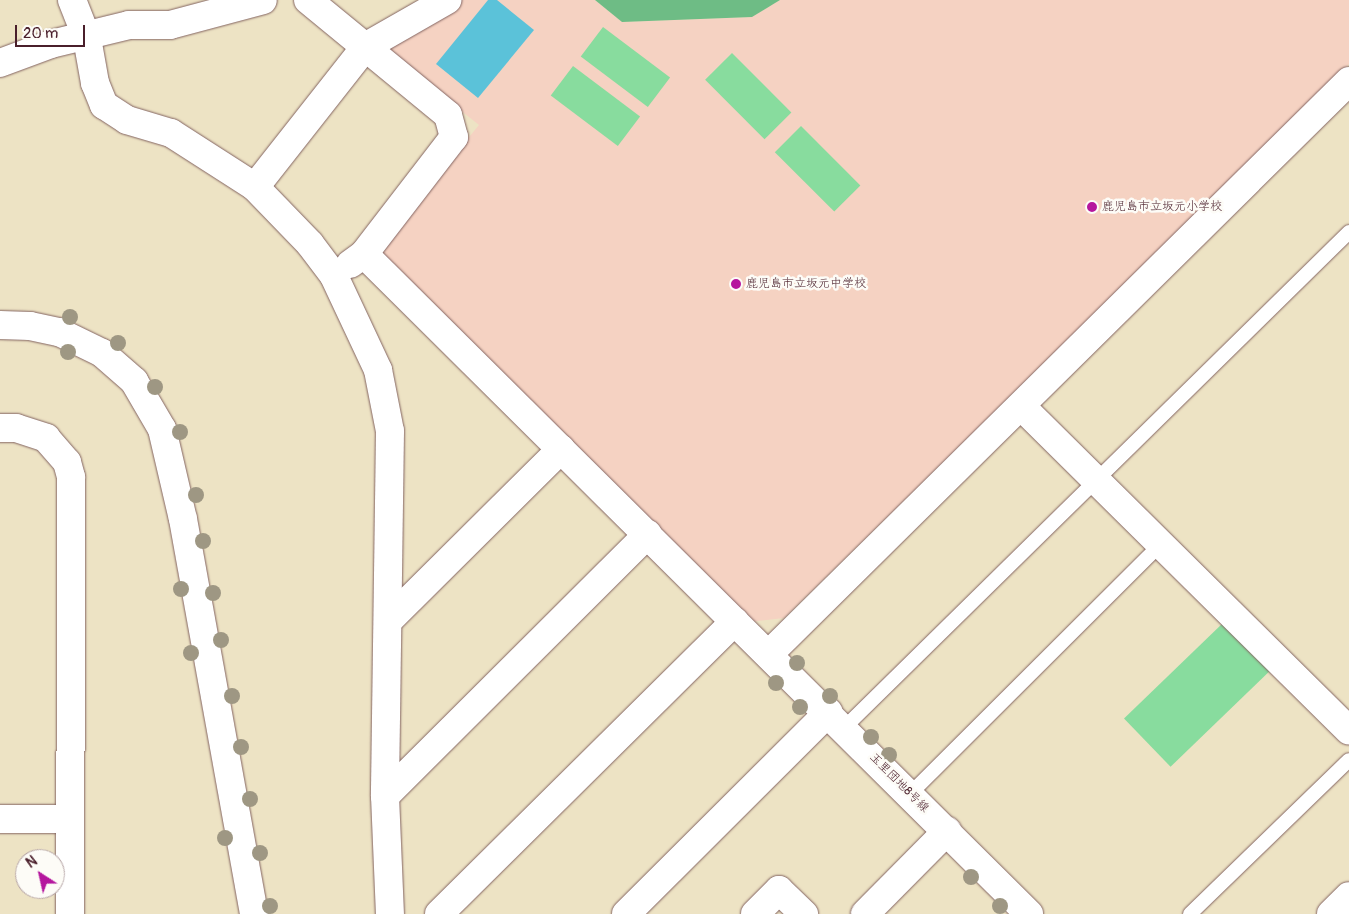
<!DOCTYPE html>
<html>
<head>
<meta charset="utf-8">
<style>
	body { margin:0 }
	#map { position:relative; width:1349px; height:914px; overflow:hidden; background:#ede3c4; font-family:Pangolin,"Klee One",sans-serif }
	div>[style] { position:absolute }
	.built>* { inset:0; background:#f5d2c2 }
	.green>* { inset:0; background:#88dc9e; transform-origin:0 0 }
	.forest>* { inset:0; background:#6ebc85 }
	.water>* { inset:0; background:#5bc2d9 }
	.roads { filter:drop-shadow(0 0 1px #836461) drop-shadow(0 0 1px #836461) }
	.service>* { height:14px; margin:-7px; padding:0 7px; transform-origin:7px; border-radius:7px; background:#fff }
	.minor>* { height:28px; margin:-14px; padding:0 14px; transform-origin:14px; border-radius:14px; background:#fff }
	.tertiary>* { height:28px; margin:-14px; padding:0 14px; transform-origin:14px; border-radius:14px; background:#fff }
	.trees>* { width:16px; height:16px; margin:-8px; border-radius:50%; background:#9e9783 }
	.dots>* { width:14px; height:14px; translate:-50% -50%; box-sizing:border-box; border:2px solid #fdfcf7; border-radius:50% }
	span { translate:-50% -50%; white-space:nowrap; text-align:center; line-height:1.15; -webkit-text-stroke:5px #fdfcf7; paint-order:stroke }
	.poi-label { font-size:12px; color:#4a1f2b }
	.left { translate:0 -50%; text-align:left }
	.street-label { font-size:12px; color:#4a1f2b }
	.north { position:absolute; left:15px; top:849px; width:50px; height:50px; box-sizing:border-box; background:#fdfcf7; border:1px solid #b5a4a5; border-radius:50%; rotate:325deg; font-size:14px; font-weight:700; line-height:20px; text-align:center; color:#4a1f2b }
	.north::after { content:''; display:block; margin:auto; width:18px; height:22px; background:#b5179e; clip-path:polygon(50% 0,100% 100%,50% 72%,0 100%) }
	.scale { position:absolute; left:15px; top:25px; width:70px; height:22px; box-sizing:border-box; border:2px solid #4a1f2b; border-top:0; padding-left:6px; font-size:15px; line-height:18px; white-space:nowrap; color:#4a1f2b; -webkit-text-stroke:4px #fdfcf7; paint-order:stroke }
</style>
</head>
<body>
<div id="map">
	<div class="built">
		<i style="clip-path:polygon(456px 0,595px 0,622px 22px,751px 17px,780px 0,1349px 0,1349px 64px,784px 618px,750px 622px,383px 254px,382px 243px,479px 125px,384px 49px)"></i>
	</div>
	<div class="green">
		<i style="left:603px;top:27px;width:84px;height:37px;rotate:37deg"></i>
		<i style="left:732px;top:53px;width:84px;height:38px;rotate:45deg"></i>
		<i style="left:573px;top:66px;width:84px;height:37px;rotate:37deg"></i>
		<i style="left:801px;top:126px;width:84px;height:37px;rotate:45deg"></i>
		<i style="left:1224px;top:622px;width:67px;height:139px;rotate:46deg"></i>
	</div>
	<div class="forest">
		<i style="clip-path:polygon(595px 0,780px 0,752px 17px,622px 22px)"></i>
	</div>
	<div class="water">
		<i style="clip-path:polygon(488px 0,497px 0,534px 30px,478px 98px,436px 64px)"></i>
	</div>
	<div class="roads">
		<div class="service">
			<i style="left:844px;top:728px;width:708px;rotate:-44.48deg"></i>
			<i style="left:910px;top:794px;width:354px;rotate:-44.9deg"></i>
			<i style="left:1190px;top:914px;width:221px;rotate:-44.1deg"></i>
		</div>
		<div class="minor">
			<i style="left:72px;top:0;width:41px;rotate:68.5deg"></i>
			<i style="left:87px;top:38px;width:46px;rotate:79.9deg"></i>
			<i style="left:95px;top:83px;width:24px;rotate:68deg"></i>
			<i style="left:104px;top:105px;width:27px;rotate:33deg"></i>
			<i style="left:127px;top:120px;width:46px;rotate:16.5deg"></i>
			<i style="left:171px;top:133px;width:100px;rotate:32.7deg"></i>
			<i style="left:255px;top:187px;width:79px;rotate:46deg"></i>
			<i style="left:310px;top:244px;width:40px;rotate:53deg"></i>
			<i style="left:334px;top:276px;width:104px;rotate:64.9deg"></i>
			<i style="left:378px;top:370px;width:62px;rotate:78.9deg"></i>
			<i style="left:390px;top:431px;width:365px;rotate:90.8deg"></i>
			<i style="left:385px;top:796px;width:118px;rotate:87.6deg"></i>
			<i style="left:308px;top:0;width:181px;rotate:39.4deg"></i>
			<i style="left:448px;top:115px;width:23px;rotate:75deg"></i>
			<i style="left:454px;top:137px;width:148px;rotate:127.6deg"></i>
			<i style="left:364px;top:254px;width:17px;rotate:144deg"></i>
			<i style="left:0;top:63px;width:54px;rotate:-20.4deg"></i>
			<i style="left:51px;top:44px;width:80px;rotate:-13.7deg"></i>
			<i style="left:129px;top:25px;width:41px"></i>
			<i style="left:170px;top:25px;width:96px;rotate:-15deg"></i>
			<i style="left:255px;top:187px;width:178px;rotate:-51.8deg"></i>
			<i style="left:365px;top:47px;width:95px;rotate:-29.8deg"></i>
			<i style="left:364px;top:254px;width:937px;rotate:44.78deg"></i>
			<i style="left:1022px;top:407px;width:460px;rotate:44.7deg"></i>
			<i style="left:0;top:428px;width:16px"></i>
			<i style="left:16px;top:428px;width:32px;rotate:18deg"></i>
			<i style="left:46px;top:438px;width:32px;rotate:49deg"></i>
			<i style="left:67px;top:462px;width:16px;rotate:75deg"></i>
			<i style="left:71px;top:477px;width:437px;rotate:90.1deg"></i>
			<i style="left:388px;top:621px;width:244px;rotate:-44.8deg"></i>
			<i style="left:770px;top:653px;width:814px;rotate:-44.65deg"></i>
			<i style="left:385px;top:796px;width:371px;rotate:-44.9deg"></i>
			<i style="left:0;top:819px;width:70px"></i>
			<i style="left:439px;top:914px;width:416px;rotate:-44.7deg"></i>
			<i style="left:626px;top:914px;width:286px;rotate:-44.9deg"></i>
			<i style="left:755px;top:914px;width:34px;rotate:-45deg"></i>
			<i style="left:779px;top:890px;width:35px;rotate:44deg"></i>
			<i style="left:865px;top:914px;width:117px;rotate:-45.3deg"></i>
		</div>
		<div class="tertiary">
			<i style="left:0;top:325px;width:30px;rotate:2deg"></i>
			<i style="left:30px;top:326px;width:30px;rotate:12deg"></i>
			<i style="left:59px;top:332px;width:48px;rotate:26deg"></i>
			<i style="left:102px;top:353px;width:43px;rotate:41.2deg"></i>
			<i style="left:134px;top:381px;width:56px;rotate:59.7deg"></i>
			<i style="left:162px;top:429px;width:92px;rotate:76.9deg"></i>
			<i style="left:183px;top:519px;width:401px;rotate:79.8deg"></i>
			<i style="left:1331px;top:914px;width:25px;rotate:-45deg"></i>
		</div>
	</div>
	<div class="trees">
		<i style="left:70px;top:317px"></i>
		<i style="left:118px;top:343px"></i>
		<i style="left:68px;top:352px"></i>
		<i style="left:155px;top:387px"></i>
		<i style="left:180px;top:432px"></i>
		<i style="left:196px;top:495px"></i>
		<i style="left:203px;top:541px"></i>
		<i style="left:181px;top:589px"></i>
		<i style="left:213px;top:593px"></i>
		<i style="left:221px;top:640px"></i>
		<i style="left:191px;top:653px"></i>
		<i style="left:797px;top:663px"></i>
		<i style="left:776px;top:683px"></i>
		<i style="left:232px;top:696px"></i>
		<i style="left:830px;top:696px"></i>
		<i style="left:800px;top:707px"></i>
		<i style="left:871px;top:737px"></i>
		<i style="left:241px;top:747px"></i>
		<i style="left:889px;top:755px"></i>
		<i style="left:250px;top:799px"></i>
		<i style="left:225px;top:838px"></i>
		<i style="left:260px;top:853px"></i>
		<i style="left:971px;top:877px"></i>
		<i style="left:270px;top:906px"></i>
		<i style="left:1000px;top:906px"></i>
	</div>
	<div class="dots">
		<i style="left:1092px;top:207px;background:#b5179e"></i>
		<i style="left:736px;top:284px;background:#b5179e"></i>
	</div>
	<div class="poi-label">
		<span class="left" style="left:1102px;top:207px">鹿児島市立坂元小学校</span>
		<span class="left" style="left:746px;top:284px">鹿児島市立坂元中学校</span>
	</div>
	<div class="street-label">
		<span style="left:899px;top:783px;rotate:45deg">玉里団地8号線</span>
	</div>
	<div class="north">N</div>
	<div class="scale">20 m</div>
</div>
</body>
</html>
